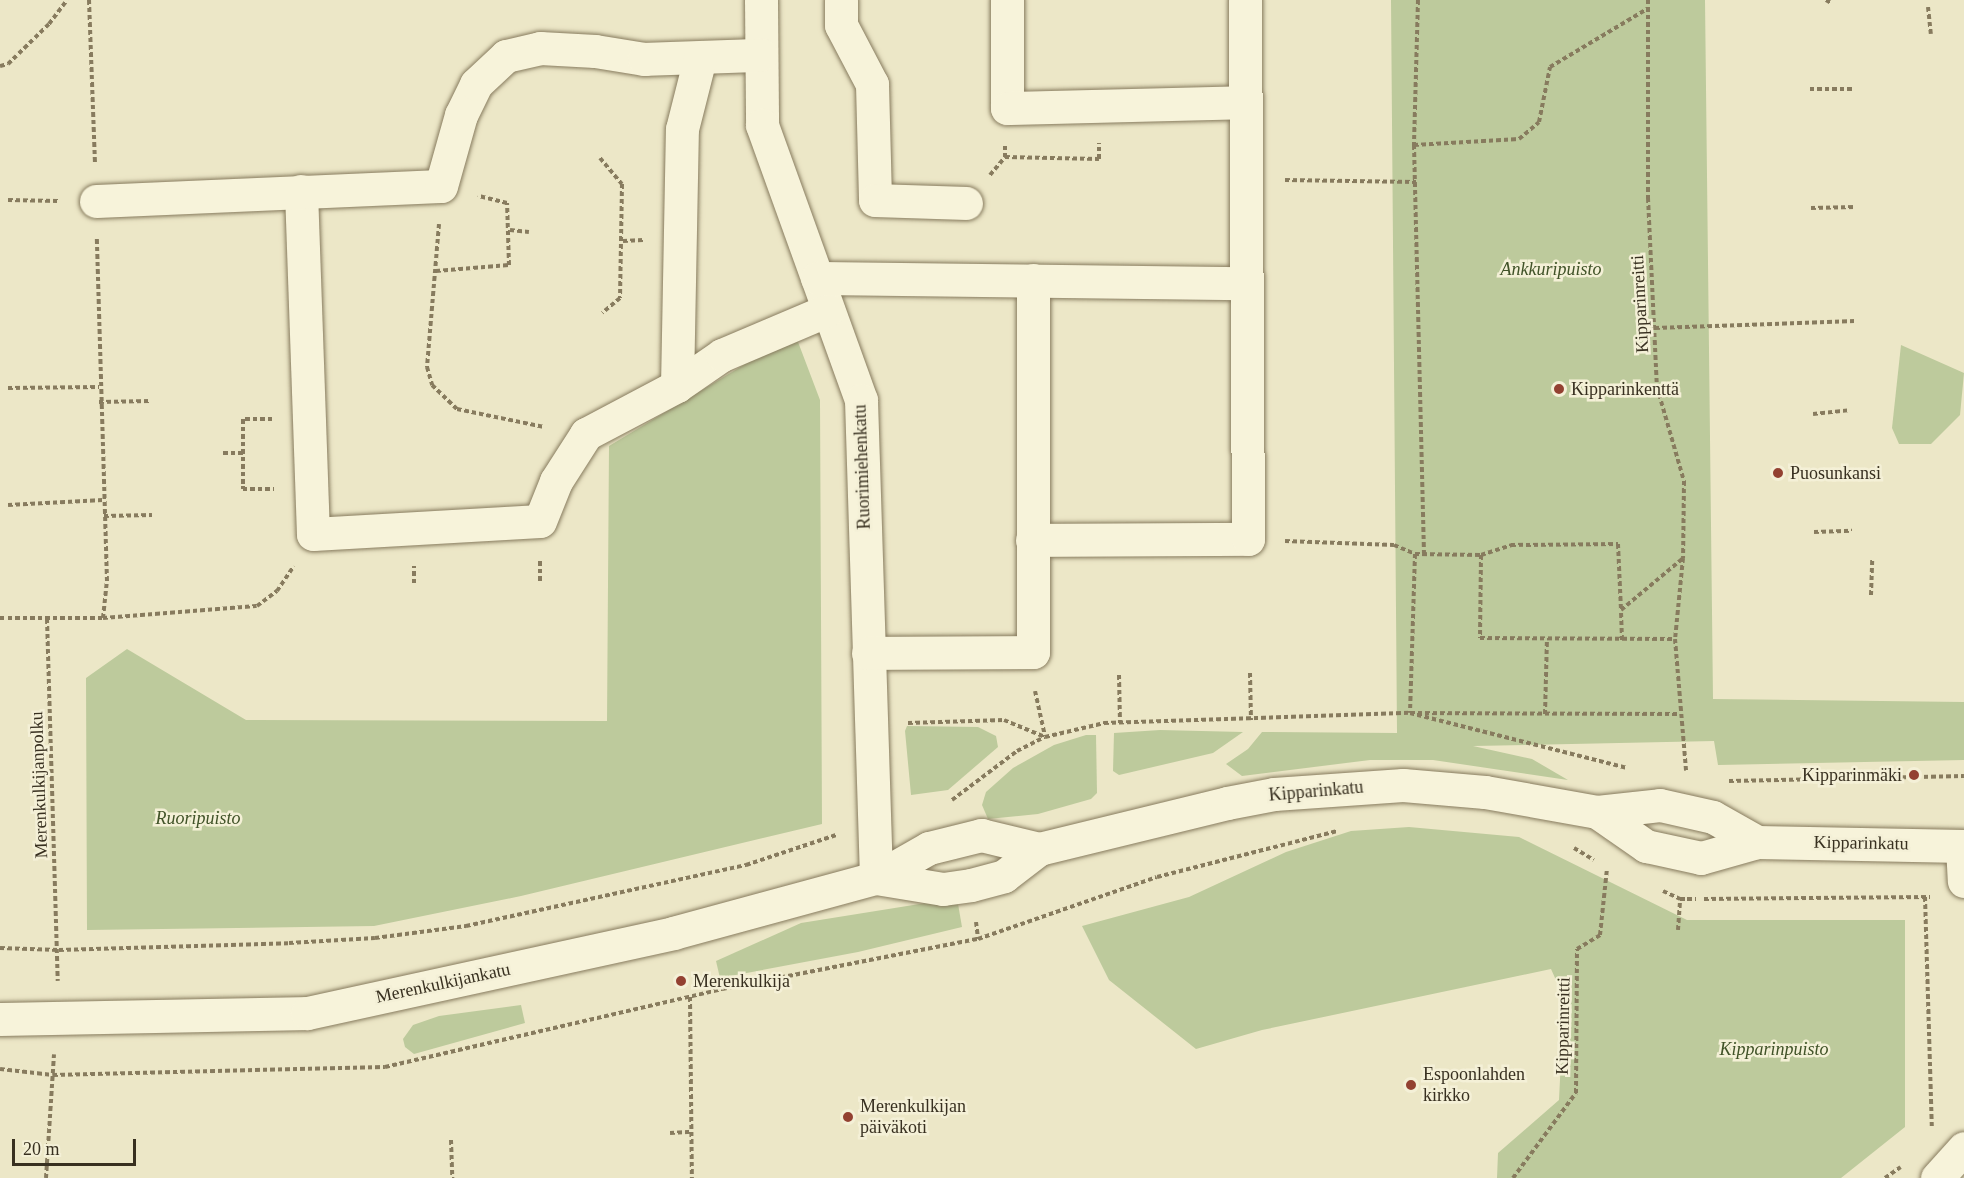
<!DOCTYPE html>
<html>
<head>
<meta charset="utf-8">
<style>
	body { margin:0 }
	#map { position:relative; width:1964px; height:1178px; overflow:hidden; background:#ece7c7; font-family:"Times New Roman",serif }
	div>[style] { position:absolute }
	.green>* { inset:0; background:#bdca9c }
	.path>* { height:4px; margin-top:-2px; transform-origin:0; background:repeating-linear-gradient(90deg,#877b5e 0 4.5px,transparent 0 7.5px) }
	.roads { filter:drop-shadow(0 0 2px #877b5e) drop-shadow(0 0 2px #877b5e) }
	.minor>* { height:33px; margin:-16.5px; padding:0 16.5px; transform-origin:16.5px; border-radius:16.5px; background:#f7f3da }
	.dots>* { width:16px; height:16px; translate:-50% -50%; box-sizing:border-box; border:3px solid #f4f0d7; border-radius:50% }
	span { translate:-50% -50%; white-space:nowrap; text-align:center; line-height:1.15; -webkit-text-stroke:5px #f4f0d7; paint-order:stroke }
	.park-label { font-size:18px; color:#415328; font-style:italic }
	.street-label { font-size:18px; color:#383020 }
	.poi-label { font-size:18px; color:#383020 }
	.left { translate:0 -50%; text-align:left }
	.right { translate:-100% -50%; text-align:right }
	.scale { position:absolute; left:12px; top:1139px; width:124px; height:27px; box-sizing:border-box; border:3px solid #383020; border-top:0; padding-left:8px; font-size:18px; line-height:21px; white-space:nowrap; color:#383020; -webkit-text-stroke:4px #f4f0d7; paint-order:stroke }
</style>
</head>
<body>
<div id="map">
	<div class="green">
		<i style="clip-path:polygon(1391px 0,1705px 0,1713px 699px,1964px 702px,1964px 760px,1718px 765px,1714px 741px,1473px 746px,1532px 759px,1568px 780px,1433px 760px,1370px 760px,1242px 776px,1226px 764px,1248px 749px,1262px 732px,1397px 733px)"></i>
		<i style="clip-path:polygon(795px 334px,820px 400px,822px 824px,521px 896px,374px 926px,87px 930px,86px 678px,127px 649px,246px 720px,607px 721px,609px 446px)"></i>
		<i style="clip-path:polygon(1901px 345px,1964px 373px,1960px 415px,1931px 444px,1899px 444px,1892px 428px)"></i>
		<i style="clip-path:polygon(907px 726px,978px 727px,996px 736px,998px 747px,948px 790px,911px 795px,905px 731px)"></i>
		<i style="clip-path:polygon(1160px 730px,1243px 732px,1213px 753px,1119px 775px,1113px 771px,1114px 733px)"></i>
		<i style="clip-path:polygon(1086px 735px,1096px 735px,1097px 793px,1091px 799px,1038px 814px,988px 819px,982px 805px,986px 792px,1013px 768px,1054px 745px)"></i>
		<i style="clip-path:polygon(1409px 827px,1519px 837px,1687px 920px,1905px 920px,1905px 1127px,1841px 1178px,1497px 1178px,1498px 1153px,1559px 1100px,1564px 998px,1551px 969px,1262px 1030px,1196px 1049px,1109px 980px,1082px 926px,1189px 897px,1286px 852px,1351px 831px)"></i>
		<i style="clip-path:polygon(957px 898px,962px 927px,858px 952px,720px 978px,716px 961px,801px 923px)"></i>
		<i style="clip-path:polygon(521px 1005px,525px 1023px,414px 1054px,405px 1047px,403px 1039px,413px 1025px,439px 1016px)"></i>
	</div>
	<div class="path">
		<i style="left:89px;top:0;width:164px;rotate:87.9deg"></i>
		<i style="left:1418px;top:0;width:145px;rotate:91.6deg"></i>
		<i style="left:1414px;top:145px;width:409px;rotate:88.6deg"></i>
		<i style="left:1648px;top:0;width:198px;rotate:90deg"></i>
		<i style="left:1648px;top:198px;width:189px;rotate:87.3deg"></i>
		<i style="left:1657px;top:387px;width:98px;rotate:74deg"></i>
		<i style="left:1684px;top:481px;width:77px;rotate:90.7deg"></i>
		<i style="left:1683px;top:558px;width:81px;rotate:95.6deg"></i>
		<i style="left:1675px;top:639px;width:132px;rotate:85.2deg"></i>
		<i style="left:1826px;top:0;width:6px;rotate:31deg"></i>
		<i style="left:1928px;top:7px;width:27px;rotate:84deg"></i>
		<i style="left:0;top:66px;width:8px;rotate:-14deg"></i>
		<i style="left:8px;top:64px;width:57px;rotate:-44.3deg"></i>
		<i style="left:49px;top:24px;width:30px;rotate:-53deg"></i>
		<i style="left:1810px;top:89px;width:44px"></i>
		<i style="left:1414px;top:145px;width:105px;rotate:-3.3deg"></i>
		<i style="left:1519px;top:139px;width:26px;rotate:-40deg"></i>
		<i style="left:1539px;top:122px;width:56px;rotate:-78.7deg"></i>
		<i style="left:1550px;top:67px;width:113px;rotate:-30.9deg"></i>
		<i style="left:1005px;top:157px;width:94px;rotate:1.2deg"></i>
		<i style="left:1099px;top:159px;width:16px;rotate:-90deg"></i>
		<i style="left:600px;top:158px;width:34px;rotate:50deg"></i>
		<i style="left:622px;top:184px;width:114px;rotate:91deg"></i>
		<i style="left:620px;top:298px;width:23px;rotate:140deg"></i>
		<i style="left:990px;top:175px;width:23px;rotate:-50deg"></i>
		<i style="left:1005px;top:157px;width:11px;rotate:-90deg"></i>
		<i style="left:1285px;top:180px;width:131px;rotate:0.9deg"></i>
		<i style="left:8px;top:200px;width:50px;rotate:1.1deg"></i>
		<i style="left:1811px;top:208px;width:44px;rotate:-1.3deg"></i>
		<i style="left:439px;top:224px;width:144px;rotate:94.8deg"></i>
		<i style="left:427px;top:367px;width:19px;rotate:74deg"></i>
		<i style="left:432px;top:385px;width:35px;rotate:44deg"></i>
		<i style="left:457px;top:409px;width:89px;rotate:11.7deg"></i>
		<i style="left:510px;top:230px;width:19px;rotate:6deg"></i>
		<i style="left:623px;top:241px;width:20px;rotate:-3deg"></i>
		<i style="left:436px;top:271px;width:73px;rotate:-4.7deg"></i>
		<i style="left:509px;top:265px;width:62px;rotate:-91.8deg"></i>
		<i style="left:507px;top:203px;width:30px;rotate:-166deg"></i>
		<i style="left:1655px;top:328px;width:200px;rotate:-2deg"></i>
		<i style="left:8px;top:388px;width:91px;rotate:-0.6deg"></i>
		<i style="left:99px;top:402px;width:51px;rotate:-1.1deg"></i>
		<i style="left:1813px;top:414px;width:37px;rotate:-6deg"></i>
		<i style="left:272px;top:419px;width:29px;rotate:180deg"></i>
		<i style="left:243px;top:419px;width:70px;rotate:90deg"></i>
		<i style="left:243px;top:489px;width:31px"></i>
		<i style="left:223px;top:453px;width:20px"></i>
		<i style="left:8px;top:505px;width:95px;rotate:-3deg"></i>
		<i style="left:104px;top:516px;width:48px;rotate:-1.2deg"></i>
		<i style="left:1814px;top:532px;width:38px;rotate:-2deg"></i>
		<i style="left:1285px;top:541px;width:109px;rotate:2.1deg"></i>
		<i style="left:1394px;top:545px;width:23px;rotate:23deg"></i>
		<i style="left:1415px;top:554px;width:66px;rotate:0.9deg"></i>
		<i style="left:1481px;top:555px;width:32px;rotate:-18deg"></i>
		<i style="left:1511px;top:545px;width:107px;rotate:-0.5deg"></i>
		<i style="left:1618px;top:544px;width:66px;rotate:87.4deg"></i>
		<i style="left:1415px;top:554px;width:159px;rotate:91.8deg"></i>
		<i style="left:1410px;top:713px;width:270px;rotate:0.2deg"></i>
		<i style="left:1481px;top:555px;width:83px;rotate:90.7deg"></i>
		<i style="left:1480px;top:638px;width:195px;rotate:0.3deg"></i>
		<i style="left:540px;top:581px;width:23px;rotate:-90deg"></i>
		<i style="left:414px;top:583px;width:17px;rotate:-90deg"></i>
		<i style="left:1871px;top:595px;width:37px;rotate:-88deg"></i>
		<i style="left:0;top:618px;width:103px"></i>
		<i style="left:103px;top:618px;width:37px;rotate:-84deg"></i>
		<i style="left:107px;top:581px;width:343px;rotate:-91.7deg"></i>
		<i style="left:103px;top:618px;width:154px;rotate:-4.5deg"></i>
		<i style="left:257px;top:606px;width:25px;rotate:-37deg"></i>
		<i style="left:277px;top:591px;width:30px;rotate:-56deg"></i>
		<i style="left:47px;top:619px;width:362px;rotate:88.3deg"></i>
		<i style="left:1622px;top:640px;width:30px;rotate:-92deg"></i>
		<i style="left:1621px;top:610px;width:80px;rotate:-39.9deg"></i>
		<i style="left:1250px;top:673px;width:47px;rotate:88.8deg"></i>
		<i style="left:1119px;top:675px;width:48px;rotate:88.8deg"></i>
		<i style="left:1035px;top:691px;width:46px;rotate:77.5deg"></i>
		<i style="left:1545px;top:714px;width:75px;rotate:-88.5deg"></i>
		<i style="left:908px;top:723px;width:96px;rotate:-1.8deg"></i>
		<i style="left:1004px;top:720px;width:44px;rotate:22.5deg"></i>
		<i style="left:1729px;top:781px;width:235px;rotate:-1.2deg"></i>
		<i style="left:952px;top:800px;width:81px;rotate:-37deg"></i>
		<i style="left:1017px;top:751px;width:31px;rotate:-27deg"></i>
		<i style="left:1045px;top:737px;width:61px;rotate:-13.3deg"></i>
		<i style="left:1104px;top:723px;width:306px;rotate:-1.9deg"></i>
		<i style="left:1410px;top:713px;width:224px;rotate:14.2deg"></i>
		<i style="left:1574px;top:848px;width:23px;rotate:31deg"></i>
		<i style="left:1663px;top:891px;width:19px;rotate:25deg"></i>
		<i style="left:1680px;top:899px;width:16px"></i>
		<i style="left:1925px;top:897px;width:230px;rotate:88.3deg"></i>
		<i style="left:1704px;top:899px;width:226px;rotate:-0.5deg"></i>
		<i style="left:976px;top:922px;width:17px;rotate:83deg"></i>
		<i style="left:1678px;top:930px;width:31px;rotate:-86deg"></i>
		<i style="left:0;top:948px;width:59px;rotate:1.9deg"></i>
		<i style="left:59px;top:950px;width:230px;rotate:-1.7deg"></i>
		<i style="left:289px;top:943px;width:86px;rotate:-3.3deg"></i>
		<i style="left:375px;top:938px;width:92px;rotate:-7.5deg"></i>
		<i style="left:466px;top:926px;width:287px;rotate:-12.3deg"></i>
		<i style="left:746px;top:865px;width:95px;rotate:-18.4deg"></i>
		<i style="left:690px;top:997px;width:181px;rotate:89.4deg"></i>
		<i style="left:0;top:1069px;width:53px;rotate:6.5deg"></i>
		<i style="left:53px;top:1075px;width:332px;rotate:-1.4deg"></i>
		<i style="left:385px;top:1067px;width:346px;rotate:-13deg"></i>
		<i style="left:722px;top:989px;width:261px;rotate:-11.1deg"></i>
		<i style="left:978px;top:939px;width:189px;rotate:-19.1deg"></i>
		<i style="left:1157px;top:877px;width:186px;rotate:-14.3deg"></i>
		<i style="left:670px;top:1133px;width:22px;rotate:-3deg"></i>
		<i style="left:451px;top:1140px;width:38px;rotate:88deg"></i>
		<i style="left:46px;top:1178px;width:124px;rotate:-86.3deg"></i>
		<i style="left:1513px;top:1178px;width:106px;rotate:-53.5deg"></i>
		<i style="left:1576px;top:1093px;width:144px;rotate:-89.6deg"></i>
		<i style="left:1577px;top:949px;width:27px;rotate:-31deg"></i>
		<i style="left:1600px;top:935px;width:67px;rotate:-84deg"></i>
		<i style="left:1885px;top:1178px;width:19px;rotate:-35deg"></i>
	</div>
	<div class="roads">
		<div class="minor">
			<i style="left:761px;top:0;width:125px;rotate:89.5deg"></i>
			<i style="left:762px;top:125px;width:292px;rotate:70.2deg"></i>
			<i style="left:861px;top:400px;width:478px;rotate:88.2deg"></i>
			<i style="left:841px;top:0;width:25px;rotate:90deg"></i>
			<i style="left:841px;top:25px;width:67px;rotate:62.3deg"></i>
			<i style="left:872px;top:84px;width:116px;rotate:88.5deg"></i>
			<i style="left:875px;top:200px;width:91px;rotate:1.9deg"></i>
			<i style="left:1007px;top:0;width:108px;rotate:90deg"></i>
			<i style="left:1007px;top:108px;width:239px;rotate:-1.4deg"></i>
			<i style="left:301px;top:191px;width:343px;rotate:88deg"></i>
			<i style="left:313px;top:534px;width:227px;rotate:-3.3deg"></i>
			<i style="left:540px;top:521px;width:43px;rotate:-68.2deg"></i>
			<i style="left:556px;top:481px;width:56px;rotate:-57.4deg"></i>
			<i style="left:586px;top:434px;width:103px;rotate:-27.8deg"></i>
			<i style="left:677px;top:386px;width:55px;rotate:-34.6deg"></i>
			<i style="left:722px;top:355px;width:115px;rotate:-23deg"></i>
			<i style="left:96px;top:201px;width:345px;rotate:-2.5deg"></i>
			<i style="left:441px;top:186px;width:74px;rotate:-74.3deg"></i>
			<i style="left:461px;top:115px;width:34px;rotate:-64deg"></i>
			<i style="left:476px;top:84px;width:41px;rotate:-43deg"></i>
			<i style="left:506px;top:56px;width:35px;rotate:-13deg"></i>
			<i style="left:540px;top:48px;width:55px;rotate:3.1deg"></i>
			<i style="left:595px;top:51px;width:50px;rotate:9.3deg"></i>
			<i style="left:644px;top:59px;width:117px;rotate:-2deg"></i>
			<i style="left:817px;top:278px;width:430px;rotate:0.7deg"></i>
			<i style="left:677px;top:386px;width:257px;rotate:-88.9deg"></i>
			<i style="left:682px;top:129px;width:73px;rotate:-75.8deg"></i>
			<i style="left:1032px;top:540px;width:216px;rotate:-0.3deg"></i>
			<i style="left:1248px;top:539px;width:539px;rotate:-90.32deg"></i>
			<i style="left:868px;top:653px;width:165px;rotate:-0.3deg"></i>
			<i style="left:1033px;top:652px;width:372px;rotate:-90deg"></i>
			<i style="left:1597px;top:812px;width:60px;rotate:34.8deg"></i>
			<i style="left:1646px;top:846px;width:56px;rotate:12.3deg"></i>
			<i style="left:1701px;top:858px;width:58px;rotate:-15.9deg"></i>
			<i style="left:1757px;top:842px;width:207px;rotate:1.1deg"></i>
			<i style="left:1962px;top:846px;width:35px;rotate:87deg"></i>
			<i style="left:876px;top:878px;width:68px;rotate:9.3deg"></i>
			<i style="left:943px;top:889px;width:28px;rotate:-8deg"></i>
			<i style="left:971px;top:885px;width:34px;rotate:-15deg"></i>
			<i style="left:1004px;top:876px;width:44px;rotate:-37.6deg"></i>
			<i style="left:1039px;top:849px;width:194px;rotate:-13.7deg"></i>
			<i style="left:1227px;top:803px;width:48px;rotate:-10.8deg"></i>
			<i style="left:1274px;top:794px;width:129px;rotate:-4deg"></i>
			<i style="left:1403px;top:785px;width:82px;rotate:4.9deg"></i>
			<i style="left:1485px;top:792px;width:114px;rotate:10.1deg"></i>
			<i style="left:1597px;top:812px;width:63px;rotate:-6.3deg"></i>
			<i style="left:1660px;top:805px;width:54px;rotate:12.8deg"></i>
			<i style="left:1713px;top:817px;width:51px;rotate:29.6deg"></i>
			<i style="left:0;top:1019px;width:307px;rotate:-1.1deg"></i>
			<i style="left:307px;top:1013px;width:375px;rotate:-12.3deg"></i>
			<i style="left:673px;top:933px;width:210px;rotate:-15.2deg"></i>
			<i style="left:876px;top:878px;width:61px;rotate:-29.5deg"></i>
			<i style="left:929px;top:848px;width:54px;rotate:-14deg"></i>
			<i style="left:981px;top:835px;width:60px;rotate:13.6deg"></i>
			<i style="left:1937px;top:1178px;width:40px;rotate:-48deg"></i>
		</div>
	</div>
	<div class="dots">
		<i style="left:1559px;top:389px;background:#934131"></i>
		<i style="left:1778px;top:473px;background:#934131"></i>
		<i style="left:1914px;top:775px;background:#934131"></i>
		<i style="left:681px;top:981px;background:#934131"></i>
		<i style="left:1411px;top:1085px;background:#934131"></i>
		<i style="left:848px;top:1117px;background:#934131"></i>
	</div>
	<div class="park-label">
		<span style="left:1551px;top:269px">Ankkuripuisto</span>
		<span style="left:198px;top:818px">Ruoripuisto</span>
		<span style="left:1774px;top:1049px">Kipparinpuisto</span>
	</div>
	<div class="street-label">
		<span style="left:1640px;top:304px;rotate:-93deg">Kipparinreitti</span>
		<span style="left:862px;top:467px;rotate:-92deg">Ruorimiehenkatu</span>
		<span style="left:39px;top:785px;rotate:-92deg">Merenkulkijanpolku</span>
		<span style="left:1316px;top:791px;rotate:-5deg">Kipparinkatu</span>
		<span style="left:1861px;top:843px;rotate:1deg">Kipparinkatu</span>
		<span style="left:443px;top:983px;rotate:-12deg">Merenkulkijankatu</span>
		<span style="left:1563px;top:1026px;rotate:-89deg">Kipparinreitti</span>
	</div>
	<div class="poi-label">
		<span class="left" style="left:1571px;top:389px">Kipparinkenttä</span>
		<span class="left" style="left:1790px;top:473px">Puosunkansi</span>
		<span class="right" style="left:1902px;top:775px">Kipparinmäki</span>
		<span class="left" style="left:693px;top:981px">Merenkulkija</span>
		<span class="left" style="left:1423px;top:1085px">Espoonlahden<br>kirkko</span>
		<span class="left" style="left:860px;top:1117px">Merenkulkijan<br>päiväkoti</span>
	</div>
	<div class="scale">20 m</div>
</div>
</body>
</html>
